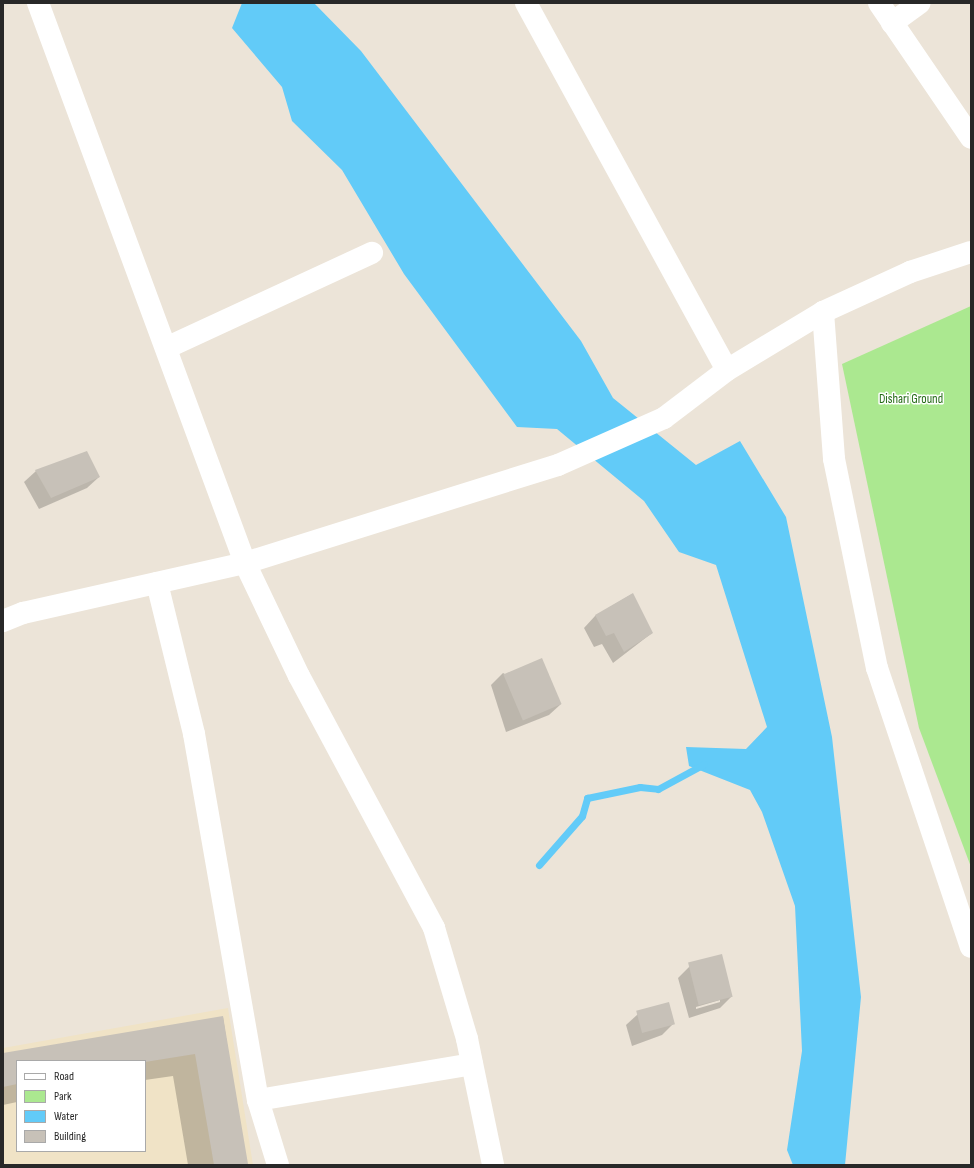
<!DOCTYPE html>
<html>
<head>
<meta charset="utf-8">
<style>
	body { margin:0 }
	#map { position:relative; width:974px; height:1168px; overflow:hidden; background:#ece4d8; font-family:"Sofia Sans Condensed",sans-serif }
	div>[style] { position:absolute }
	.education>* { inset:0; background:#f0e3c6 }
	.green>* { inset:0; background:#abe890 }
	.water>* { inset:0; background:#62cbf8 }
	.shadow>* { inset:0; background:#0003 }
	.stream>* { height:7px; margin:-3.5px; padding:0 3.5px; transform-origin:3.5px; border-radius:3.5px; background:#62cbf8 }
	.building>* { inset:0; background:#c7c1b8; transform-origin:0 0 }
	.minor>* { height:22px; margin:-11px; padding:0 11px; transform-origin:11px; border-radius:11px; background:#fff }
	span { translate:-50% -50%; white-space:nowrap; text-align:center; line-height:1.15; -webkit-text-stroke:3px #fff; paint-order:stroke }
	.park-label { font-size:13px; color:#236a14 }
	.frame { position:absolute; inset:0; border:4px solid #282828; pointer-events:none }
	.legend { position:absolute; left:16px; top:1060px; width:130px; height:92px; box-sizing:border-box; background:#fff; border:1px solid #a9a9a9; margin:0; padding:5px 7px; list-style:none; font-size:12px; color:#282828 }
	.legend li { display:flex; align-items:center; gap:8px; height:20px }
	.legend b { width:20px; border:1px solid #a9a9a9 }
</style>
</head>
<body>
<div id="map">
	<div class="education">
		<i style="clip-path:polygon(evenodd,228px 1008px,253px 1165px,3px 1165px,3px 1048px,228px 1008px,17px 1061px,145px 1061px,145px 1151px,17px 1151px,17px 1061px)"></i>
	</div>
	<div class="green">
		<i style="clip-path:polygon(971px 306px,971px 867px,919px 728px,842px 364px)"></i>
	</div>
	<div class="water">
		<i style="clip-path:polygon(242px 3px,314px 3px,361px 51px,581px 341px,613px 398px,696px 465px,740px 441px,786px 517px,832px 737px,861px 997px,845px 1165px,793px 1165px,787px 1150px,802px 1051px,795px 906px,762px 812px,750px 790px,689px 766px,686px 747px,746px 749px,767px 727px,716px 565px,679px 552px,644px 501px,557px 429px,517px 427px,404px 274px,342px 170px,292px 121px,282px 87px,232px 28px)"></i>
	</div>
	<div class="shadow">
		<i style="clip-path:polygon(36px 471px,99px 477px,87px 488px,39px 509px,24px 482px)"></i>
		<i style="clip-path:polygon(632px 594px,652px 633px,613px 663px,602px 644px,594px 647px,584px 628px,595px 616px)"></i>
		<i style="clip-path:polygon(503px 673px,561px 704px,549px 715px,506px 732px,491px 685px)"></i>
		<i style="clip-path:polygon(evenodd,690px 966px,732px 996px,720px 1008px,689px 1018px,678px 978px,690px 966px,720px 1000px,720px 1002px,696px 1009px,696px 1007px,720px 1000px)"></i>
		<i style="clip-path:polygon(638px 1014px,674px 1023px,662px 1035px,632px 1046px,626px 1025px)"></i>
		<i style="clip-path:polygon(223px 1017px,245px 1165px,188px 1165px,173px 1076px,145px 1080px,145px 1061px,17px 1061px,17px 1102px,3px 1105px,3px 1054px)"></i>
	</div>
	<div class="stream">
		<i style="left:539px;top:865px;width:65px;rotate:-48.7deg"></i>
		<i style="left:582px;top:816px;width:19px;rotate:-74deg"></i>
		<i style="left:587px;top:798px;width:54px;rotate:-11.7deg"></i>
		<i style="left:640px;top:787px;width:18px;rotate:6deg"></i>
		<i style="left:658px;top:789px;width:52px;rotate:-28.5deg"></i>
	</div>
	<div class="building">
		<i style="clip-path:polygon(87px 451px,100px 477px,51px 498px,35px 470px)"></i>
		<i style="clip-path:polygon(633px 593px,653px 633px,624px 652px,614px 633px,606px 636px,595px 615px)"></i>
		<i style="left:542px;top:658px;width:50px;height:42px;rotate:67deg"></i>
		<i style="left:722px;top:954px;width:44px;height:35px;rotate:76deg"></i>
		<i style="left:669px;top:1002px;width:23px;height:34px;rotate:75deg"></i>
		<i style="clip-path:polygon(223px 1016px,248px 1164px,214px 1165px,195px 1054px,145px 1062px,17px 1061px,17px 1084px,3px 1087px,3px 1053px)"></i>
	</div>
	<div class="minor">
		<i style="left:38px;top:3px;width:597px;rotate:69.71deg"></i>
		<i style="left:245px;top:563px;width:125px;rotate:64.5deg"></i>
		<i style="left:299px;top:676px;width:286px;rotate:61.8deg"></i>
		<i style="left:434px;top:928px;width:116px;rotate:73.4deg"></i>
		<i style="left:467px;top:1039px;width:129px;rotate:78.3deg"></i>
		<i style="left:526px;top:3px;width:418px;rotate:61.3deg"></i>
		<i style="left:879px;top:3px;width:163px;rotate:55.7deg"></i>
		<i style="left:892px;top:23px;width:34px;rotate:-36deg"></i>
		<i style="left:823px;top:312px;width:147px;rotate:85.7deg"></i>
		<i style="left:834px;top:459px;width:213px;rotate:78.4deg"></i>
		<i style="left:877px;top:668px;width:294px;rotate:71.4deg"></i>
		<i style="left:166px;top:348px;width:227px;rotate:-24.8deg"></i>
		<i style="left:157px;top:583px;width:155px;rotate:76.2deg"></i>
		<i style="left:194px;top:734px;width:372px;rotate:80.1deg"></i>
		<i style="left:258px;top:1100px;width:68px;rotate:72.9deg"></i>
		<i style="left:3px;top:621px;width:22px;rotate:-22deg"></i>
		<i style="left:23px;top:613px;width:228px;rotate:-12.7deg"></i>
		<i style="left:245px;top:563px;width:328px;rotate:-17.4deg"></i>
		<i style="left:558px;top:465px;width:116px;rotate:-23.9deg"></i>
		<i style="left:664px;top:418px;width:79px;rotate:-37.3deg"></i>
		<i style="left:727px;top:370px;width:112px;rotate:-31.1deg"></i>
		<i style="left:823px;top:312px;width:96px;rotate:-24.7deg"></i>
		<i style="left:910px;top:272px;width:64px;rotate:-18.2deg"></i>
		<i style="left:258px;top:1100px;width:217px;rotate:-9.5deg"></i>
	</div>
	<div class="park-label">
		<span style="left:911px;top:399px">Dishari Ground</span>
	</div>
	<div class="frame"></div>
	<ul class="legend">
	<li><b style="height:5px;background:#fff"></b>Road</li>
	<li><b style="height:11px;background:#abe890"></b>Park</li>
	<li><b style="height:11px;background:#62cbf8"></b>Water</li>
	<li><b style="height:11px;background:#c7c1b8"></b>Building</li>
	</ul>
</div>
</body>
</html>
